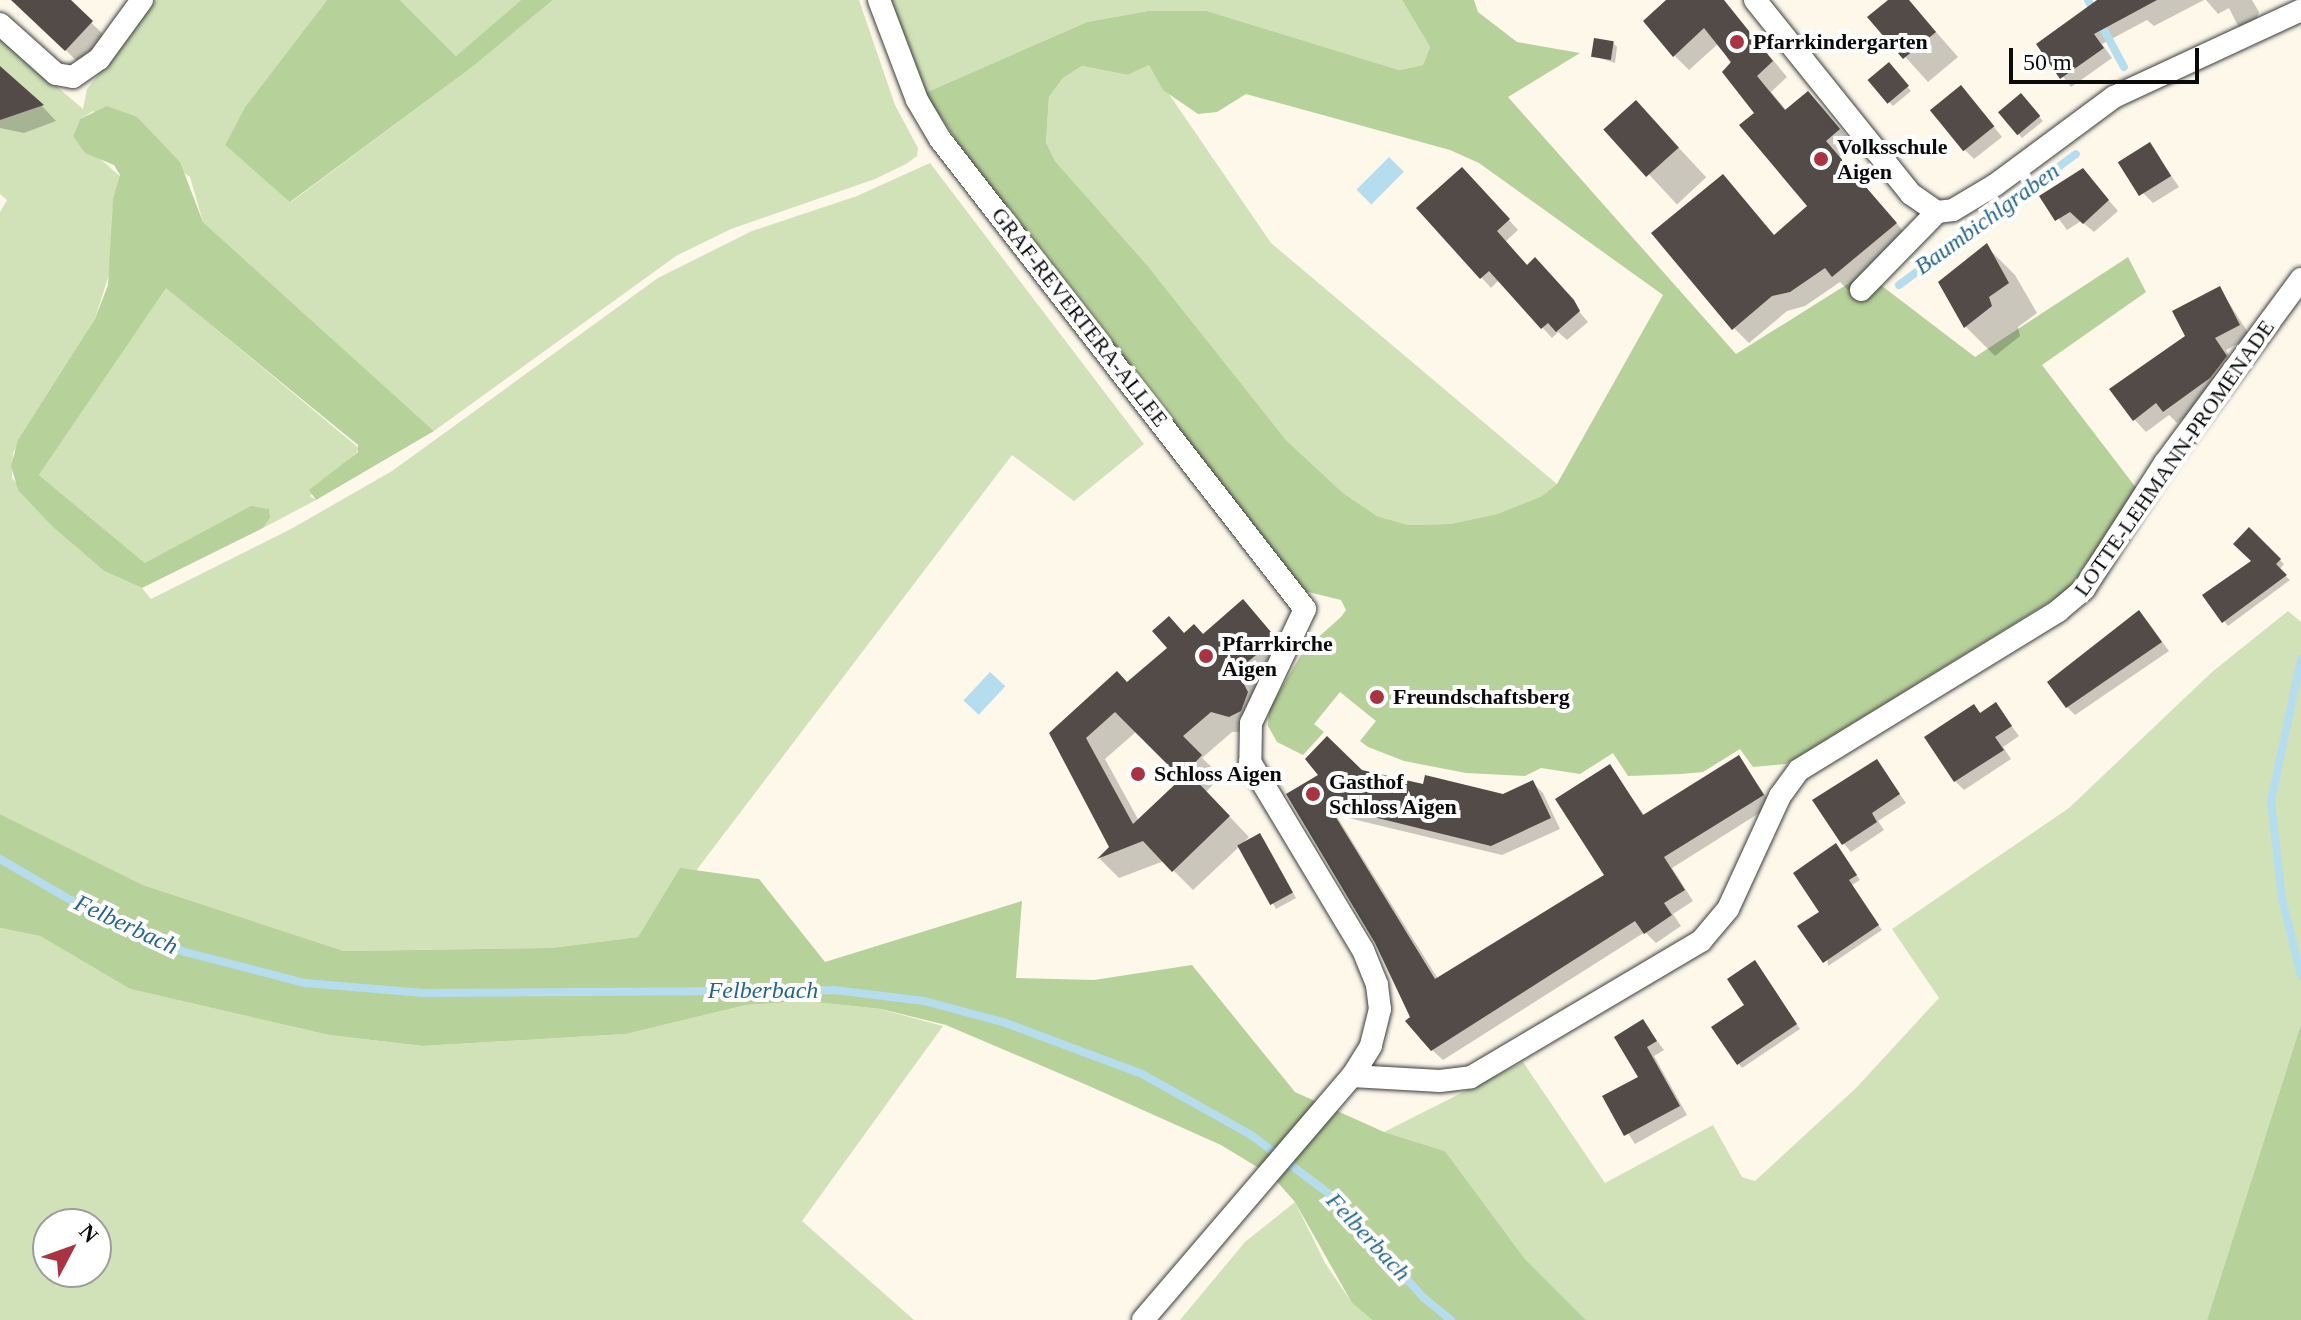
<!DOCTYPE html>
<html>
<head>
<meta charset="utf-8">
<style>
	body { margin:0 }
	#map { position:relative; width:2301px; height:1320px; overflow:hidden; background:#fdf8ea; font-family:"Times New Roman",serif }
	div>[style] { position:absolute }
	.green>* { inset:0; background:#d1e2b8 }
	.forest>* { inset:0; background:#b7d19a }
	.water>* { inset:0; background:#b5ddee; transform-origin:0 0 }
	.shadow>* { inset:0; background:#0003; transform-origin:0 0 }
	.stream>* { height:8px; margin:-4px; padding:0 4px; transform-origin:4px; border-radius:4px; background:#b5ddee }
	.building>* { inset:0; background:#524b48; transform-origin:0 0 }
	.roads { filter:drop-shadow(0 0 2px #3d3d3d) drop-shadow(0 0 2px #3d3d3d) }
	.street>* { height:22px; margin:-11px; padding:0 11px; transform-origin:11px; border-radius:11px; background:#fff }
	.dots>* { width:22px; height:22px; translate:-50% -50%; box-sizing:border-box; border:4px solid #fff; border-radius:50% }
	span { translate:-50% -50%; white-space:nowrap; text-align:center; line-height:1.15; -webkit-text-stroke:8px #fff; paint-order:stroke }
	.poi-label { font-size:22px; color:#0a0a0a; font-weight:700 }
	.left { translate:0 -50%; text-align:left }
	.street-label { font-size:22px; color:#0a0a0a }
	.water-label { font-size:24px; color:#23678d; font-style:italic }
	.north { position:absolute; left:32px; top:1208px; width:80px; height:80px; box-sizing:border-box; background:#fff; border:2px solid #9d9d9d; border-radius:50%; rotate:49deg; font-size:22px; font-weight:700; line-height:32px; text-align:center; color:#0a0a0a }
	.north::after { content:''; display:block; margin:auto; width:28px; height:36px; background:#aa3342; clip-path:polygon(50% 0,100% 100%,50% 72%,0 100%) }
	.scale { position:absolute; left:2009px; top:48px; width:190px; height:36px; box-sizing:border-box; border:4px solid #0a0a0a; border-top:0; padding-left:10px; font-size:24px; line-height:28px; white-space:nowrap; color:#0a0a0a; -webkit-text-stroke:6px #fff; paint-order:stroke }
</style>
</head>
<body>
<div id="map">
	<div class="green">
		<i style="clip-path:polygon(156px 0,327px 0,245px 107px,225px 145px,291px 202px,471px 68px,553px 0,859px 0,895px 105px,918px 148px,917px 156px,906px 164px,875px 179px,731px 229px,676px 256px,434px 431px,203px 222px,190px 177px,93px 111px,80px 119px,73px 136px,120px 176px,112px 212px,111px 268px,95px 319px,13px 453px,12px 478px,54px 528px,104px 571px,142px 588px,151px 599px,291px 529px,392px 471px,658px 278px,752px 231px,857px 196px,930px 163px,1144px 444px,1074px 501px,1012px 455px,695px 872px,680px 869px,638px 937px,551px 948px,344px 951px,143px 885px,0 814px,0 212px,7px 200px,0 194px,0 38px,83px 109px,87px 89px)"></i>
		<i style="clip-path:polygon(400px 0,521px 0,456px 56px)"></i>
		<i style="clip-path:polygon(889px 0,1402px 0,1430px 47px,1423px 65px,1399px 70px,1207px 11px,1148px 11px,1087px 22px,925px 93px)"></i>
		<i style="clip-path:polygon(1149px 65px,1271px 243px,1557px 484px,1542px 496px,1497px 514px,1450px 524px,1408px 525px,1377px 516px,1343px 493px,1286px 440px,1147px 265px,1055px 161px,1046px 142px,1049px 97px,1063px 78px,1082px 66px,1128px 75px)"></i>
		<i style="clip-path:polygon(166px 287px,360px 449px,310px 496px,316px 500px,263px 528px,270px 518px,145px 563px,39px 475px)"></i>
		<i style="clip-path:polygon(2288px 611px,2301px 622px,2301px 1024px,2207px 1320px,1586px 1320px,1525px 1259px,1445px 1151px,1384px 1132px,1523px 1062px,1605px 1183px,1713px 1125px,1742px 1177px,1755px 1181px,1856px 1088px,1939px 998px,1892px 929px,2069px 808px,2212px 672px)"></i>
		<i style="clip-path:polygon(evenodd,0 928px,40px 936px,130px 989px,329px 1035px,423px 1046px,626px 1034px,746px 1005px,805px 1001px,880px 1009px,943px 1026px,802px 1221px,914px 1320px,0 1320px,0 928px,48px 1224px,96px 1224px,96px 1272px,48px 1272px,48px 1224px)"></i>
		<i style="clip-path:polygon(1295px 1202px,1325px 1263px,1352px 1303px,1372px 1320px,1180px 1320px,1245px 1242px)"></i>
	</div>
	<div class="forest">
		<i style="clip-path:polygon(327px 0,400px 0,456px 56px,521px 0,553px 0,471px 68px,290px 202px,225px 145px,245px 107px)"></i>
		<i style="clip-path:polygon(evenodd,1402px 0,1474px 0,1478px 12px,1517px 42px,1580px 53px,1508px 97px,1736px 354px,1865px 273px,1975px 357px,2128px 257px,2146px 292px,2042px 365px,2137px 489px,2099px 553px,2064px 593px,1786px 764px,1753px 767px,1740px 749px,1703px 772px,1681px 774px,1628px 776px,1613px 753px,1580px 774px,1541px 768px,1525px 776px,1466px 773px,1404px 761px,1368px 747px,1360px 741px,1376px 721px,1340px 692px,1314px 724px,1324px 732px,1303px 755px,1277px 742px,1268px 726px,1269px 709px,1304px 650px,1341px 617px,1346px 610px,1341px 600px,1304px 591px,1294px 580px,962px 149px,925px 93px,1087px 22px,1148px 11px,1207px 11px,1399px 70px,1423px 65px,1430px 47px,1402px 0,1149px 65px,1163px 90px,1198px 114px,1217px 112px,1246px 94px,1450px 150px,1479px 163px,1663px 295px,1557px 484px,1542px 496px,1497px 514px,1450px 524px,1408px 525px,1377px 516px,1343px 493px,1286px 440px,1147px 265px,1055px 161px,1046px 142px,1049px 97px,1063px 78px,1082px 66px,1128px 75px,1149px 65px)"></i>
		<i style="clip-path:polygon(107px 106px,137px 117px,180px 162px,203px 222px,434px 431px,316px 500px,309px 490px,358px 452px,358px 445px,166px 288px,39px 475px,145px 563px,251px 506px,269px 509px,270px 518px,263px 528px,142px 588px,104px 571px,54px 528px,18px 490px,11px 466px,18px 440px,95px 319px,108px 285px,113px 199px,120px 175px,114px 165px,85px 153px,73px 136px,80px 119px)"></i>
		<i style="clip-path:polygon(0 814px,143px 885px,344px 951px,551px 948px,638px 937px,680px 868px,759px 879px,825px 962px,1022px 901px,1016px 978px,1094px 980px,1192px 965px,1295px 1092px,1384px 1132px,1445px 1151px,1525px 1259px,1586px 1320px,1372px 1320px,1352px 1303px,1295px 1202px,1272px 1176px,1221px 1145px,1089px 1086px,946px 1025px,881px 1009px,805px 1001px,746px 1005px,626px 1034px,423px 1046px,329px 1035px,130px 989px,40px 936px,0 928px)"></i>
		<i style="clip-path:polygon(2301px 1024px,2301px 1320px,2207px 1320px)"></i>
	</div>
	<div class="water">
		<i style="left:1389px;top:157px;width:21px;height:46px;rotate:45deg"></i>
		<i style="left:990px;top:672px;width:21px;height:39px;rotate:43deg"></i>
	</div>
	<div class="shadow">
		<i style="clip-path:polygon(14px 0,68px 0,107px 38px,81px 65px)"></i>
		<i style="clip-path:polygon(1669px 0,1723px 0,1787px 77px,1771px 92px,1787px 111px,1808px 93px,1823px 108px,1854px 145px,1840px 157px,1910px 239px,1848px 290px,1840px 282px,1805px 306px,1787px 311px,1749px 343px,1734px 328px,1723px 177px,1775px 236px,1810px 206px,1719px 43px,1689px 70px,1674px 55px)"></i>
		<i style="clip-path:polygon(1891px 0,1908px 0,1958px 57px,1928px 82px,1870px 18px)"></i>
		<i style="clip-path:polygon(2101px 0,2204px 0,2154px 26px,2147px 20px,2102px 44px,2112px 58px,2071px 87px,2038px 44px)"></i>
		<i style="clip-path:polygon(2206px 0,2252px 0,2259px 12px,2252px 31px,2246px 33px,2237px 24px,2229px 8px,2218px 14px)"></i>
		<i style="clip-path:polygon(1613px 43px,1617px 47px,1615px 63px,1593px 56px)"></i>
		<i style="clip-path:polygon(0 69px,42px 106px,56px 121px,24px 133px,0 128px)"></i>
		<i style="clip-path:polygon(1893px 69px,1911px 91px,1893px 106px,1889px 102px)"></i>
		<i style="clip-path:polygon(1970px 97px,2002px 137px,1974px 159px,1965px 150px)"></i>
		<i style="clip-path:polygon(2025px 100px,2043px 121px,2022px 138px,2001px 112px)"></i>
		<i style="left:1636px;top:102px;width:103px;height:40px;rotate:47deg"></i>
		<i style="clip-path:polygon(2150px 145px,2179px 187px,2153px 203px,2143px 193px)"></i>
		<i style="clip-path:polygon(1472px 179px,1518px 230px,1505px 242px,1527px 267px,1544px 270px,1588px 322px,1567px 340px,1558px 332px,1552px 338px,1499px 280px,1491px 288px,1419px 209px)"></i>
		<i style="clip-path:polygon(2092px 181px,2118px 211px,2094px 232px,2081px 221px,2067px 230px,2042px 196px)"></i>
		<i style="clip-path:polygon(1986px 246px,2015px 275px,2037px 313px,2018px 327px,2020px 336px,1995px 356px,1966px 327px,1940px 283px)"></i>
		<i style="clip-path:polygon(2220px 289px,2251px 337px,2226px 350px,2238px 370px,2223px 390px,2177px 423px,2169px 415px,2146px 432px,2134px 419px)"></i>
		<i style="clip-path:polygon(2249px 530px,2284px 564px,2279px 570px,2290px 580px,2228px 626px,2205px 596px,2254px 562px)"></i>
		<i style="clip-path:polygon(evenodd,1243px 602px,1294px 659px,1256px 692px,1268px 714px,1261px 731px,1232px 732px,1202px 758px,1221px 776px,1206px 792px,1249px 837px,1243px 843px,1260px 835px,1264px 840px,1296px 898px,1276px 909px,1240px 846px,1193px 890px,1164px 861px,1119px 878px,1100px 859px,1112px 847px,1051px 733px,1127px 684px,1185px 634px,1204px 636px,1243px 602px,1137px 731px,1184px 778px,1139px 821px,1105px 759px,1137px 731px)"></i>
		<i style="clip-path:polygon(2147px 621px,2169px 651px,2075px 715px,2067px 707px)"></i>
		<i style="clip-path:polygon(1996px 705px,2019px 736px,2003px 747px,2011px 759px,1964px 790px,1955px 781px,1974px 706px,1981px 714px)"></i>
		<i style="clip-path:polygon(1739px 758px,1772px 805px,1672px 868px,1693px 901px,1673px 914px,1681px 926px,1656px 943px,1645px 932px,1443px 1060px,1420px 1039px,1377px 942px,1288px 795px,1361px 772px,1424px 787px,1503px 796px,1533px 783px,1543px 793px,1560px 829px,1502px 855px,1336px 815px,1438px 979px,1607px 876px,1610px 767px,1645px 816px)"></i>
		<i style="clip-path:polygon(1877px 762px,1906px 803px,1878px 821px,1884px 830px,1851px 852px,1844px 844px)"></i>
		<i style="clip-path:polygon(1840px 850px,1860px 880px,1852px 885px,1882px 930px,1828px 966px,1822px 912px)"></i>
		<i style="clip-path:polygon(1759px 967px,1800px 1029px,1742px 1068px,1738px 1063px,1747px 1006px)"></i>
		<i style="clip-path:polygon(1642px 1021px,1664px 1050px,1654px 1056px,1687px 1115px,1635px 1144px,1605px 1097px,1640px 1077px)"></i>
	</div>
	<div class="stream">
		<i style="left:2088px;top:0;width:76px;rotate:61.8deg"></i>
		<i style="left:1899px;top:285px;width:220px;rotate:-36.5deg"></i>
		<i style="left:2301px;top:659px;width:145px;rotate:101.9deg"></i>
		<i style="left:2271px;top:801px;width:99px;rotate:83.6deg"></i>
		<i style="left:2282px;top:899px;width:79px;rotate:76.1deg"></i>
		<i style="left:0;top:859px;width:99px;rotate:30.2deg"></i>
		<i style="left:86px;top:909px;width:108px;rotate:23.5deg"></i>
		<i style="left:185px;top:952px;width:124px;rotate:14.5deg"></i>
		<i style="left:305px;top:983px;width:119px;rotate:4.8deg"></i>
		<i style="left:424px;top:993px;width:410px;rotate:-0.4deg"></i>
		<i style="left:834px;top:990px;width:91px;rotate:7deg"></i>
		<i style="left:924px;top:1001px;width:82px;rotate:14.9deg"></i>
		<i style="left:1003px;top:1022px;width:148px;rotate:20.5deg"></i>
		<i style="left:1142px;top:1074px;width:125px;rotate:29.2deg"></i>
		<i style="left:1251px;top:1135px;width:101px;rotate:37deg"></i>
		<i style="left:1332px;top:1196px;width:137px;rotate:48deg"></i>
		<i style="left:1424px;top:1298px;width:35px;rotate:39deg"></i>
	</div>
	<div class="building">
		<i style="clip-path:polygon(11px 0,71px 0,93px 21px,65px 51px)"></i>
		<i style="clip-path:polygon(1666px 0,1724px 0,1773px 61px,1757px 76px,1785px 110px,1808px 91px,1840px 129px,1826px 141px,1897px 223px,1832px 277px,1825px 268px,1790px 292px,1772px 296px,1732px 330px,1651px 233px,1723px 174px,1774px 235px,1807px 206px,1739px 125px,1754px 113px,1722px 72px,1731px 62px,1704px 28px,1673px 57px,1643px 21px)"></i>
		<i style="clip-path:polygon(1888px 0,1909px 0,1936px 32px,1903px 59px,1867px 17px)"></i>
		<i style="clip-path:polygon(2097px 0,2157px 0,2094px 34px,2104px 48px,2060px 79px,2036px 44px)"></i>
		<i style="left:1594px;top:38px;width:20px;height:19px;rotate:9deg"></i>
		<i style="left:1889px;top:62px;width:31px;height:28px;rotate:50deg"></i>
		<i style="clip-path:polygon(0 66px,44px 105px,0 120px)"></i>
		<i style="left:1961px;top:85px;width:53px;height:40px;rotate:51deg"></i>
		<i style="left:2021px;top:93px;width:30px;height:30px;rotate:50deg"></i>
		<i style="left:1636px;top:100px;width:64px;height:44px;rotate:48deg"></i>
		<i style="left:2150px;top:142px;width:40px;height:38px;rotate:58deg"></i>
		<i style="clip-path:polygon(1462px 167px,1510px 219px,1497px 231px,1527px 265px,1535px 257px,1574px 300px,1580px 311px,1556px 332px,1548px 323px,1541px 329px,1489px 271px,1480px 279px,1416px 208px)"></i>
		<i style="clip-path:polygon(2083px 168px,2109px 200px,2083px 224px,2070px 212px,2055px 221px,2039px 196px)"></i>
		<i style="clip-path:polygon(1987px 243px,2009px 283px,1989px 297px,1992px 306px,1964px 328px,1938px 282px)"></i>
		<i style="clip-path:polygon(2220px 286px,2240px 325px,2215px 338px,2227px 356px,2210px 378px,2163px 412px,2156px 403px,2133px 421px,2109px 389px,2185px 336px,2172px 311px)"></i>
		<i style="clip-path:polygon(2249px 527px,2281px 559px,2276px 564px,2287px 575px,2222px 623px,2202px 595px,2251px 561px,2233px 544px)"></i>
		<i style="clip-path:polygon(1243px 599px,1276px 638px,1237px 671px,1248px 692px,1241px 711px,1229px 717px,1211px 712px,1183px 736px,1202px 755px,1181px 778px,1115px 712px,1086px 738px,1133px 824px,1188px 772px,1230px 816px,1172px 872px,1143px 841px,1097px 859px,1109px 847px,1049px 733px,1117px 671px,1127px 682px,1167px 648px,1152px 631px,1169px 616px,1184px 633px,1194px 624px,1203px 634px)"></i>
		<i style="clip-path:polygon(2139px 610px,2162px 642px,2066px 708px,2047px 682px)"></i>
		<i style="clip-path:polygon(1996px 702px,2012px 726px,1995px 737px,2004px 750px,1954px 782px,1924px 737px,1974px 704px,1980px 713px)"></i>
		<i style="clip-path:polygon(1327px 736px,1362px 770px,1423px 784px,1425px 775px,1503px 794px,1533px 780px,1551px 818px,1491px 846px,1329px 806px,1435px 979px,1604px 875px,1555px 799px,1610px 764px,1643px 815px,1739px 755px,1764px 795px,1664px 857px,1685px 890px,1664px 903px,1672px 915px,1644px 934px,1635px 921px,1431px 1051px,1405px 1021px,1410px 1017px,1375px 943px,1286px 794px,1318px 775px,1305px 759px)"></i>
		<i style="clip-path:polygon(1877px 759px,1900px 794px,1872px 813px,1877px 822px,1842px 845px,1812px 800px)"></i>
		<i style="left:1260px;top:833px;width:68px;height:26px;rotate:61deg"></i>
		<i style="clip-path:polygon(1836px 843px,1857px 875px,1849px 880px,1879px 925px,1823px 963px,1797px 926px,1819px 912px,1793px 873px)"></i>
		<i style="clip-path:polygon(1755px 960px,1797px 1024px,1737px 1065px,1711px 1027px,1744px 1005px,1727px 979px)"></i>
		<i style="clip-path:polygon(1643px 1019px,1657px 1041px,1647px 1047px,1680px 1106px,1624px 1136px,1602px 1096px,1638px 1077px,1614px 1037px)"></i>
	</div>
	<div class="roads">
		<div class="street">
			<i style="left:879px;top:0;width:107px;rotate:69.2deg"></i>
			<i style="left:917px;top:100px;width:45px;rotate:59.5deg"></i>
			<i style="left:940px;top:139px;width:595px;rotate:52.17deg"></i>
			<i style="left:1305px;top:609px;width:126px;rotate:115.3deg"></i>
			<i style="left:1251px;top:723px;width:39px;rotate:91deg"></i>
			<i style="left:1250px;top:762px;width:219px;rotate:59deg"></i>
			<i style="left:1363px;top:950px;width:38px;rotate:68deg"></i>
			<i style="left:1377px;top:985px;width:24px;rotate:83deg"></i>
			<i style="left:1380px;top:1009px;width:38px;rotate:104deg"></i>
			<i style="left:1371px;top:1046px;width:36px;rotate:122deg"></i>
			<i style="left:1352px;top:1076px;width:321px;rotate:130.6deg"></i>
			<i style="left:1755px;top:0;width:249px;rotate:51.2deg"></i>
			<i style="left:1911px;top:194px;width:32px;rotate:35deg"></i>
			<i style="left:0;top:24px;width:75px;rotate:41.8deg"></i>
			<i style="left:56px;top:74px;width:17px;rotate:10deg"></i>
			<i style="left:73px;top:77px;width:32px;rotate:-35deg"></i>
			<i style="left:99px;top:59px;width:73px;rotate:-53.9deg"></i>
			<i style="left:1937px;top:212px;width:16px;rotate:-7deg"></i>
			<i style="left:1953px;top:210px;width:49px;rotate:-30.8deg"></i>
			<i style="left:1995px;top:185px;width:148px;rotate:-36.5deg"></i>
			<i style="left:2114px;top:97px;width:206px;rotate:-24.9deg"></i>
			<i style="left:1861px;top:290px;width:109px;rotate:-45.7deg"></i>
			<i style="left:1352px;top:1076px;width:88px;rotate:3.3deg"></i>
			<i style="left:1440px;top:1081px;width:31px;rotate:-7deg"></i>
			<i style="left:1471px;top:1077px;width:267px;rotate:-30.6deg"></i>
			<i style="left:1701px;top:941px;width:42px;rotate:-49.8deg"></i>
			<i style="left:1728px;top:909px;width:124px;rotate:-65.3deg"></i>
			<i style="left:1780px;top:796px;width:32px;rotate:-54deg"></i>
			<i style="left:1799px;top:770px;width:304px;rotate:-31.5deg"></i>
			<i style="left:2058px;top:611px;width:34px;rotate:-40deg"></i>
			<i style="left:2084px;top:589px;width:150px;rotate:-57.3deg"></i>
			<i style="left:2165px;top:463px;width:229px;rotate:-53.5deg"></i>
		</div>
	</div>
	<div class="dots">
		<i style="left:1737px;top:42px;background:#aa3342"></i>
		<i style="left:1821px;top:159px;background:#aa3342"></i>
		<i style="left:1206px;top:656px;background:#aa3342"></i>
		<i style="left:1377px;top:697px;background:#aa3342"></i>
		<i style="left:1138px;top:774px;background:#aa3342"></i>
		<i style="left:1313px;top:794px;background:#aa3342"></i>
	</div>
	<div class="poi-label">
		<span class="left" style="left:1753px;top:42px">Pfarrkindergarten</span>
		<span class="left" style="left:1837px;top:159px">Volksschule<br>Aigen</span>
		<span class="left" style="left:1222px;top:656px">Pfarrkirche<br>Aigen</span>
		<span class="left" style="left:1393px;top:697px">Freundschaftsberg</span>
		<span class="left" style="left:1154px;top:774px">Schloss Aigen</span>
		<span class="left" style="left:1329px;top:794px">Gasthof<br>Schloss Aigen</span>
	</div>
	<div class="street-label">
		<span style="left:1080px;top:317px;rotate:52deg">GRAF-REVERTERA-ALLEE</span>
		<span style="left:2174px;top:458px;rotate:-55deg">LOTTE-LEHMANN-PROMENADE</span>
	</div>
	<div class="water-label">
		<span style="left:1987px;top:219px;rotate:-36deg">Baumbichlgraben</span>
		<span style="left:126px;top:925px;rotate:25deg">Felberbach</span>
		<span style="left:763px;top:991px">Felberbach</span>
		<span style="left:1368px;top:1237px;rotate:47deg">Felberbach</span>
	</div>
	<div class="north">N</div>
	<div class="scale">50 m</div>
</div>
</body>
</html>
